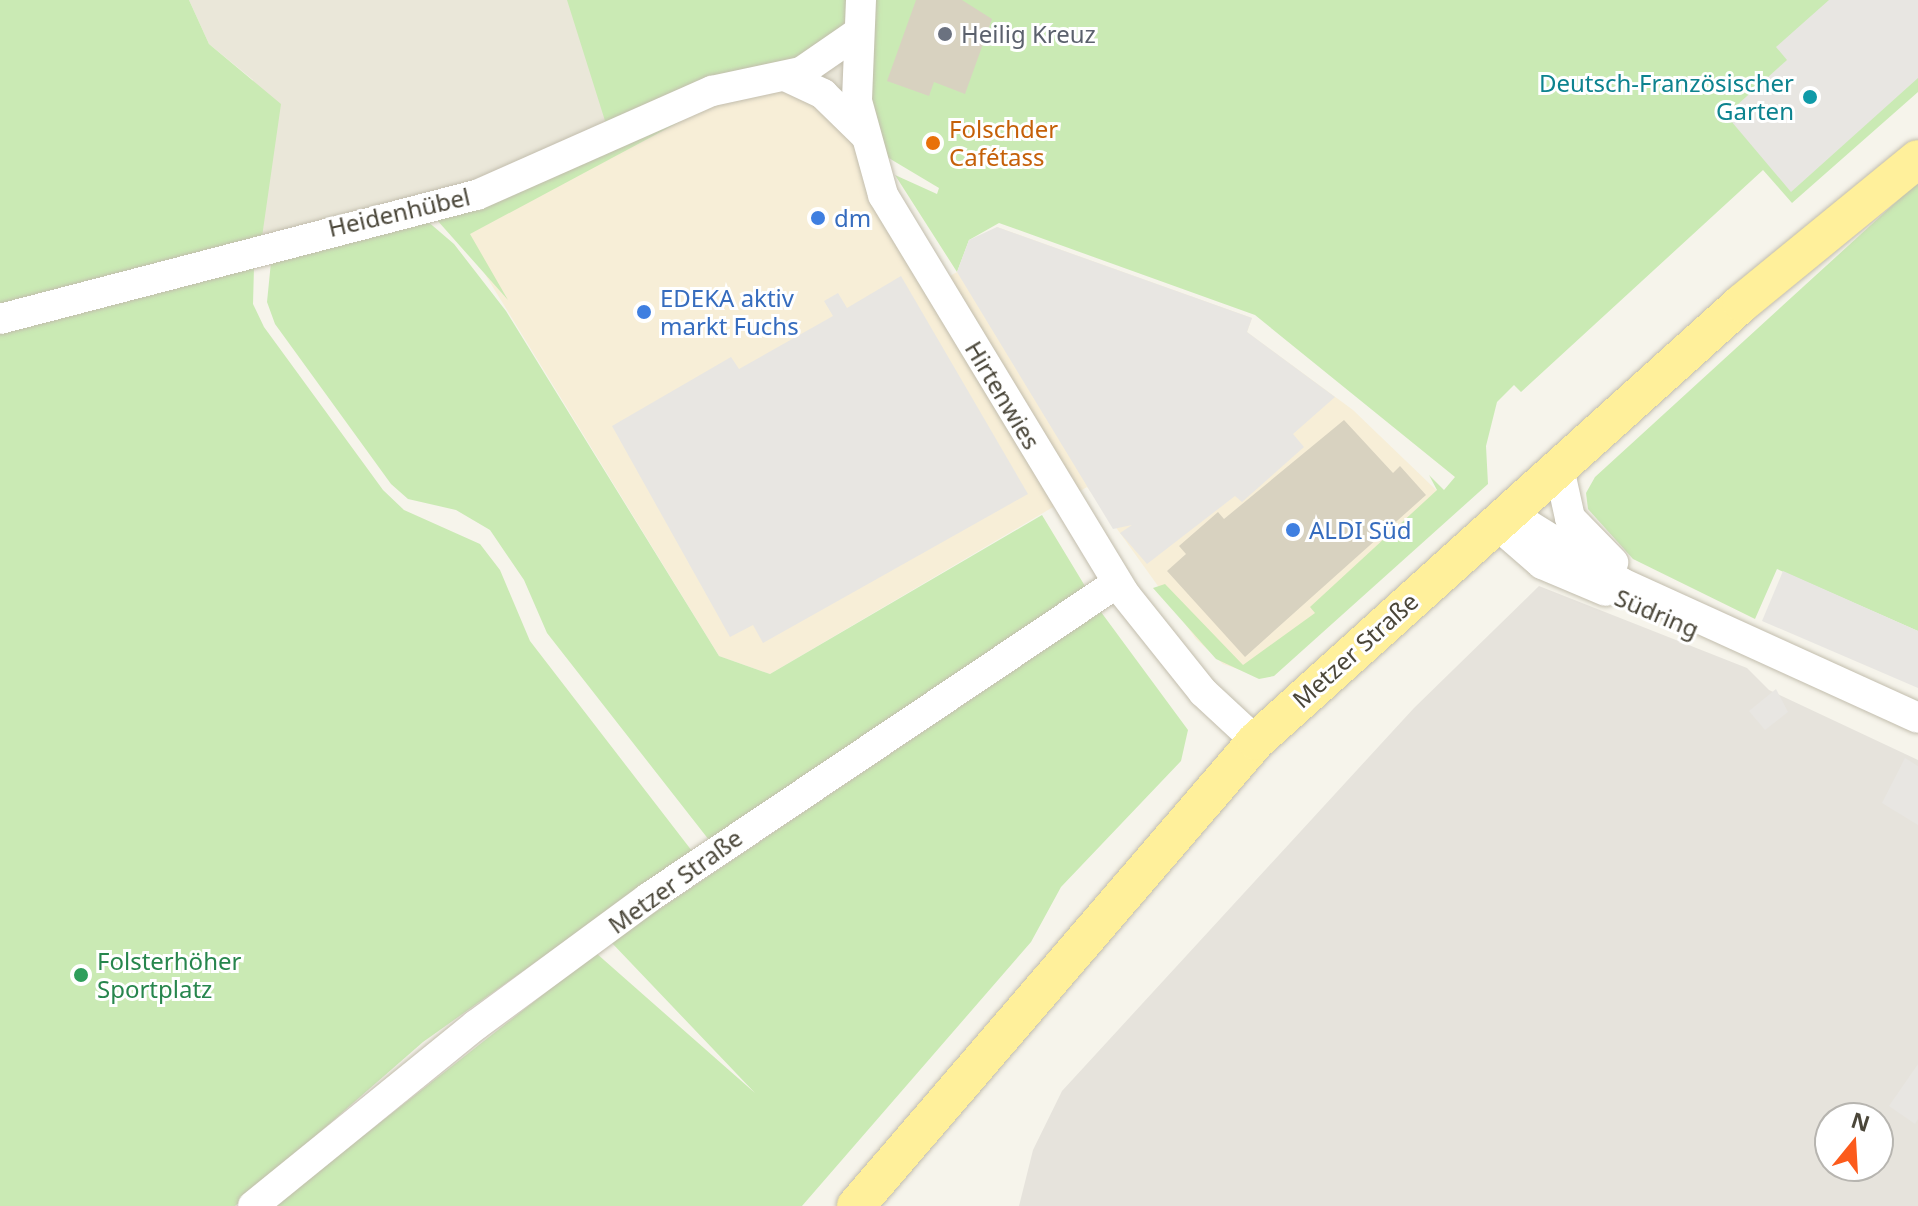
<!DOCTYPE html>
<html>
<head>
<meta charset="utf-8">
<style>
	body { margin:0 }
	#map { position:relative; width:1918px; height:1206px; overflow:hidden; background:#f6f4eb; font-family:"Noto Sans",sans-serif }
	div>[style] { position:absolute }
	.residential>* { inset:0; background:#eae7d9 }
	.commercial>* { inset:0; background:#f7eed7 }
	.industrial>* { inset:0; background:#e6e3dc }
	.green>* { inset:0; background:#caeab4 }
	.parking>* { inset:0; background:#e8e6e2 }
	.building>* { inset:0; background:#d8d2c0 }
	.roads { filter:drop-shadow(0 0 2px #c2bdad) drop-shadow(0 0 2px #c2bdad) }
	.minor>* { height:30px; margin:-15px; padding:0 15px; transform-origin:15px; border-radius:15px; background:#fff }
	.major>* { height:38px; margin:-19px; padding:0 19px; transform-origin:19px; border-radius:19px; background:#fff09b }
	.dots>* { width:22px; height:22px; translate:-50% -50%; box-sizing:border-box; border:4px solid #fff; border-radius:50% }
	span { translate:-50% -50%; white-space:nowrap; text-align:center; line-height:1.15; -webkit-text-stroke:6px #fff; paint-order:stroke }
	.worship-label { font-size:24px; color:#5b616d }
	.left { translate:0 -50%; text-align:left }
	.culture-label { font-size:24px; color:#0d838f }
	.right { translate:-100% -50%; text-align:right }
	.food-label { font-size:24px; color:#c56008 }
	.street-label { font-size:24px; color:#4a4639 }
	.shop-label { font-size:24px; color:#366cbe }
	.leisure-label { font-size:24px; color:#27864d }
	.north { position:absolute; left:1814px; top:1102px; width:80px; height:80px; box-sizing:border-box; background:#fff; border:2px solid #b7b5b0; border-radius:50%; rotate:18deg; font-size:22px; font-weight:700; line-height:32px; text-align:center; color:#4a4639 }
	.north::after { content:''; display:block; margin:auto; width:28px; height:36px; background:#fc5b1c; clip-path:polygon(50% 0,100% 100%,50% 72%,0 100%) }
</style>
</head>
<body>
<div id="map">
	<div class="residential">
		<i style="clip-path:polygon(189px 0,861px 0,857px 101px,262px 237px,253px 80px,209px 44px)"></i>
	</div>
	<div class="commercial">
		<i style="clip-path:polygon(787px 77px,865px 135px,936px 284px,957px 272px,997px 227px,1252px 318px,1247px 332px,1353px 410px,1457px 510px,1265px 678px,1223px 664px,1196px 639px,1087px 487px,770px 674px,719px 656px,442px 204px)"></i>
	</div>
	<div class="industrial">
		<i style="clip-path:polygon(evenodd,1539px 586px,1747px 668px,1769px 690px,1918px 760px,1918px 1206px,1019px 1206px,1033px 1150px,1062px 1091px,1414px 708px,1539px 586px,1830px 1118px,1878px 1118px,1878px 1166px,1830px 1166px,1830px 1118px)"></i>
	</div>
	<div class="green">
		<i style="clip-path:polygon(0 0,189px 0,209px 44px,281px 104px,262px 237px,0 305px)"></i>
		<i style="clip-path:polygon(567px 0,847px 0,845px 37px,792px 63px,703px 80px,606px 124px)"></i>
		<i style="clip-path:polygon(861px 0,1918px 0,1918px 92px,1792px 203px,1763px 170px,1521px 392px,1514px 385px,1497px 402px,1486px 446px,1488px 484px,1274px 676px,1259px 679px,1216px 659px,1153px 588px,1165px 584px,1243px 665px,1315px 613px,1310px 607px,1437px 490px,1429px 475px,1444px 490px,1455px 477px,1255px 315px,999px 223px,969px 240px,957px 272px,895px 175px,937px 194px,939px 188px,887px 157px,868px 155px)"></i>
		<i style="clip-path:polygon(694px 114px,470px 234px,508px 300px,429px 211px)"></i>
		<i style="clip-path:polygon(1918px 182px,1918px 631px,1777px 569px,1755px 619px,1633px 559px,1588px 509px,1586px 493px,1595px 477px)"></i>
		<i style="clip-path:polygon(419px 214px,454px 244px,506px 311px,719px 656px,770px 674px,1042px 515px,1088px 591px,709px 840px,547px 633px,524px 580px,490px 530px,456px 510px,408px 499px,391px 484px,275px 324px,267px 302px,272px 252px)"></i>
		<i style="clip-path:polygon(254px 267px,253px 304px,264px 327px,383px 490px,404px 510px,480px 544px,500px 570px,530px 641px,692px 851px,423px 1042px,235px 1206px,0 1206px,0 323px)"></i>
		<i style="clip-path:polygon(1101px 612px,1188px 730px,1181px 761px,1061px 887px,1031px 942px,802px 1206px,274px 1206px,596px 953px,755px 1093px,611px 942px)"></i>
	</div>
	<div class="parking">
		<i style="clip-path:polygon(1829px 0,1918px 0,1918px 78px,1791px 192px,1726px 115px,1787px 60px,1776px 47px)"></i>
		<i style="clip-path:polygon(997px 227px,1252px 318px,1247px 332px,1335px 397px,1293px 434px,1304px 447px,1242px 502px,1235px 496px,1147px 564px,1120px 533px,1132px 525px,1113px 529px,957px 272px,969px 240px)"></i>
		<i style="clip-path:polygon(901px 276px,1028px 494px,763px 643px,753px 625px,730px 637px,612px 426px,731px 357px,739px 369px,833px 316px,824px 301px,838px 293px,847px 308px)"></i>
		<i style="clip-path:polygon(1783px 571px,1918px 631px,1918px 688px,1762px 621px)"></i>
		<i style="clip-path:polygon(1776px 689px,1788px 712px,1765px 730px,1749px 711px)"></i>
		<i style="clip-path:polygon(1905px 758px,1918px 766px,1918px 825px,1882px 803px)"></i>
		<i style="clip-path:polygon(1918px 1064px,1918px 1119px,1915px 1124px,1889px 1106px)"></i>
	</div>
	<div class="building">
		<i style="clip-path:polygon(916px 0,962px 0,992px 19px,965px 94px,934px 82px,929px 96px,887px 81px)"></i>
		<i style="clip-path:polygon(1344px 420px,1393px 473px,1400px 466px,1426px 495px,1245px 657px,1167px 571px,1186px 554px,1179px 546px,1218px 512px,1224px 519px)"></i>
	</div>
	<div class="roads">
		<div class="minor">
			<i style="left:861px;top:0;width:101px;rotate:92.3deg"></i>
			<i style="left:857px;top:101px;width:98px;rotate:74.5deg"></i>
			<i style="left:883px;top:195px;width:465px;rotate:58.8deg"></i>
			<i style="left:1124px;top:593px;width:127px;rotate:51.4deg"></i>
			<i style="left:1203px;top:692px;width:72px;rotate:42.8deg"></i>
			<i style="left:787px;top:77px;width:40px;rotate:25deg"></i>
			<i style="left:823px;top:94px;width:59px;rotate:44.3deg"></i>
			<i style="left:0;top:319px;width:493px;rotate:-14.6deg"></i>
			<i style="left:477px;top:195px;width:257px;rotate:-23.9deg"></i>
			<i style="left:712px;top:91px;width:91px;rotate:-12.1deg"></i>
			<i style="left:801px;top:72px;width:70px;rotate:-34.6deg"></i>
			<i style="left:1559px;top:468px;width:51px;rotate:77.6deg"></i>
			<i style="left:1570px;top:518px;width:62px;rotate:45.7deg"></i>
			<i style="left:1509px;top:513px;width:133px;rotate:31.8deg"></i>
			<i style="left:1622px;top:583px;width:325px;rotate:24.5deg"></i>
			<i style="left:1496px;top:524px;width:61px;rotate:41deg"></i>
			<i style="left:1542px;top:564px;width:69px;rotate:22.9deg"></i>
			<i style="left:253px;top:1206px;width:287px;rotate:-39.1deg"></i>
			<i style="left:476px;top:1025px;width:214px;rotate:-36.4deg"></i>
			<i style="left:648px;top:898px;width:565px;rotate:-33.89deg"></i>
		</div>
		<div class="major">
			<i style="left:856px;top:1206px;width:613px;rotate:-49.3deg"></i>
			<i style="left:1256px;top:741px;width:654px;rotate:-42.03deg"></i>
			<i style="left:1742px;top:303px;width:227px;rotate:-39.3deg"></i>
		</div>
	</div>
	<div class="dots">
		<i style="left:945px;top:34px;background:#6b7280"></i>
		<i style="left:1810px;top:97px;background:#0f9aa8"></i>
		<i style="left:933px;top:143px;background:#e8710a"></i>
		<i style="left:818px;top:218px;background:#3f7fe0"></i>
		<i style="left:644px;top:312px;background:#3f7fe0"></i>
		<i style="left:1293px;top:530px;background:#3f7fe0"></i>
		<i style="left:81px;top:975px;background:#2e9e5b"></i>
	</div>
	<div class="worship-label">
		<span class="left" style="left:961px;top:34px">Heilig Kreuz</span>
	</div>
	<div class="culture-label">
		<span class="right" style="left:1794px;top:97px">Deutsch-Französischer<br>Garten</span>
	</div>
	<div class="food-label">
		<span class="left" style="left:949px;top:143px">Folschder<br>Cafétass</span>
	</div>
	<div class="street-label">
		<span style="left:399px;top:212px;rotate:-13deg">Heidenhübel</span>
		<span style="left:1003px;top:395px;rotate:59deg">Hirtenwies</span>
		<span style="left:1657px;top:613px;rotate:23deg">Südring</span>
		<span style="left:1355px;top:650px;rotate:-42deg">Metzer Straße</span>
		<span style="left:675px;top:881px;rotate:-36deg">Metzer Straße</span>
	</div>
	<div class="shop-label">
		<span class="left" style="left:834px;top:218px">dm</span>
		<span class="left" style="left:660px;top:312px">EDEKA aktiv<br>markt Fuchs</span>
		<span class="left" style="left:1309px;top:530px">ALDI Süd</span>
	</div>
	<div class="leisure-label">
		<span class="left" style="left:97px;top:975px">Folsterhöher<br>Sportplatz</span>
	</div>
	<div class="north">N</div>
</div>
</body>
</html>
